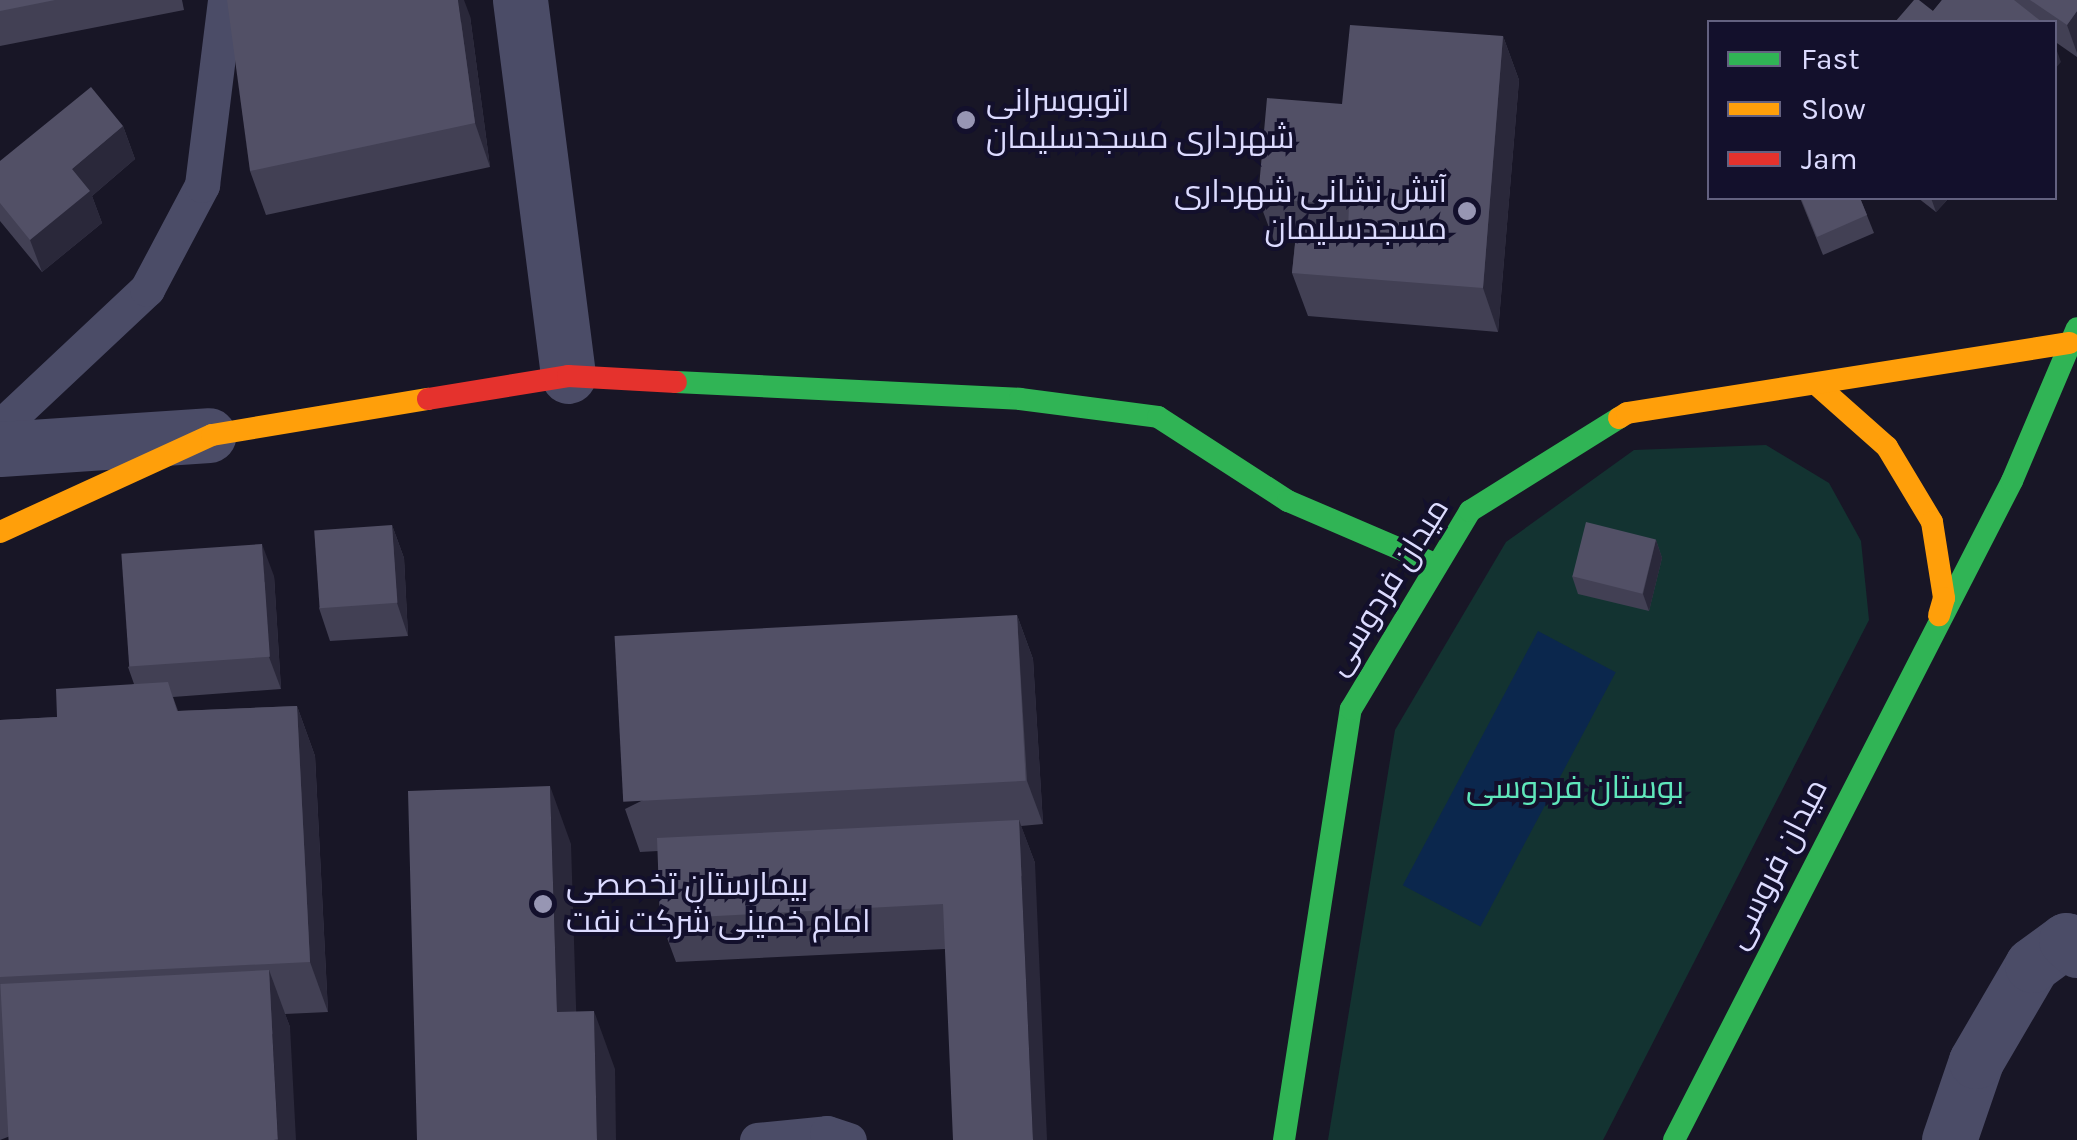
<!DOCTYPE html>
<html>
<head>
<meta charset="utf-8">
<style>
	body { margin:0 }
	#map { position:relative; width:2077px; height:1140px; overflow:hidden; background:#181626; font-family:Karla,Cairo,sans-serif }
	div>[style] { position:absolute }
	.green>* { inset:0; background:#133331 }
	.water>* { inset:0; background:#0b274d; transform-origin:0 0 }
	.lane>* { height:35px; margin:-17.5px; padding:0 17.5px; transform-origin:17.5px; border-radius:17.5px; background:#4b4c67 }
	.street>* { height:55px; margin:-27.5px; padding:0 27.5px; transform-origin:27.5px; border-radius:27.5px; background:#4b4c67 }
	.fast>* { height:22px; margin:-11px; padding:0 11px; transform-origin:11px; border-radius:11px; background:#30b455 }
	.slow>* { height:22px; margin:-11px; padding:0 11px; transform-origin:11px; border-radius:11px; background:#ff9f0a }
	.jam>* { height:22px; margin:-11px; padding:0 11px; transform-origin:11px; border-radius:11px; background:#e5322d }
	.wall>* { inset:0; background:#424054 }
	.shaded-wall>* { inset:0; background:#2a283a }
	.building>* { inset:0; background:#525066; transform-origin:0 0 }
	.dots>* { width:28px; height:28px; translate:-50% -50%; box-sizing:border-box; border:5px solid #13102c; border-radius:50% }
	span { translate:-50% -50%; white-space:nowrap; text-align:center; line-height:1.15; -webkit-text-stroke:8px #13102c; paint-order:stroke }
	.poi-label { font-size:32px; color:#dcdbff }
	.left { translate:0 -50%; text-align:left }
	.right { translate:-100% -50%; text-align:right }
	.street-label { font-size:32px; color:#dcdbff }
	.park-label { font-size:32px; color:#5fe7bb }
	.legend { position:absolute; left:1707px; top:20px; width:350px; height:180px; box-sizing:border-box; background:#13102c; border:2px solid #636180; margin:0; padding:12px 18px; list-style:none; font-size:30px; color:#dcdbff }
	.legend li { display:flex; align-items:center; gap:20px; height:50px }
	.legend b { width:50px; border:2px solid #636180 }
</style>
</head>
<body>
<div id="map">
	<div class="green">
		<i style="clip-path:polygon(1766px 445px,1829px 483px,1861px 541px,1869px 620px,1603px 1140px,1328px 1140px,1395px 730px,1506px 542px,1634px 450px)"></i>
	</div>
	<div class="water">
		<i style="left:1538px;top:631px;width:88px;height:288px;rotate:28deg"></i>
	</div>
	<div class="lane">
		<i style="left:0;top:427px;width:202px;rotate:-43.2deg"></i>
		<i style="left:147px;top:289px;width:118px;rotate:-62.1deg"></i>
		<i style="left:202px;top:185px;width:186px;rotate:-82.9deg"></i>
		<i style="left:757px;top:1140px;width:70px;rotate:-5.7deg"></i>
		<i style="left:827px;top:1133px;width:23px;rotate:18deg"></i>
	</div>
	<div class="street">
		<i style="left:520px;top:0;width:379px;rotate:82.7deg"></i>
		<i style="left:0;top:449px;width:209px;rotate:-3.8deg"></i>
		<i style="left:1949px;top:1140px;width:83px;rotate:-71.1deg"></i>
		<i style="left:1976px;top:1061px;width:111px;rotate:-59.7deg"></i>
		<i style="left:2032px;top:965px;width:42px;rotate:-36.3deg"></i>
		<i style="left:2066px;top:940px;width:15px;rotate:42deg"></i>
	</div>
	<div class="fast">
		<i style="left:676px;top:382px;width:344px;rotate:2.8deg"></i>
		<i style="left:1020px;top:399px;width:139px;rotate:7.4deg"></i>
		<i style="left:1158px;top:417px;width:155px;rotate:32.9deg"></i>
		<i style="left:1288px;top:501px;width:162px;rotate:23.2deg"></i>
		<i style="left:1284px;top:1140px;width:436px;rotate:-81.2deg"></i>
		<i style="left:1351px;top:709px;width:231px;rotate:-59deg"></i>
		<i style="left:1470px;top:511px;width:176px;rotate:-32deg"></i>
		<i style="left:1674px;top:1140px;width:741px;rotate:-62.85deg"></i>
		<i style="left:2012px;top:481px;width:166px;rotate:-67deg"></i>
	</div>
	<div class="slow">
		<i style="left:1816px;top:384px;width:95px;rotate:41.6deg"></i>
		<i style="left:1887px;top:447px;width:87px;rotate:59deg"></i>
		<i style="left:1932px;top:522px;width:77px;rotate:81deg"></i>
		<i style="left:1944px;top:598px;width:18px;rotate:106deg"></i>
		<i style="left:1619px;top:418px;width:9px;rotate:-32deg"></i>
		<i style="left:1627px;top:413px;width:448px;rotate:-9deg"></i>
		<i style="left:0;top:532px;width:233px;rotate:-24.6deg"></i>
		<i style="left:212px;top:435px;width:219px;rotate:-9.5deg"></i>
	</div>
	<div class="jam">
		<i style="left:428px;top:399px;width:142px;rotate:-9.3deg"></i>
		<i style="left:568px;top:376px;width:108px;rotate:3.2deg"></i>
	</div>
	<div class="wall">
		<i style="clip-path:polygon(0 0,182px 0,184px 10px,0 46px)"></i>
		<i style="clip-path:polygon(1942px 0,2077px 0,2077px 57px,2054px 41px,2054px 22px,1895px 22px,1933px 11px)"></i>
		<i style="clip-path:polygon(470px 16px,490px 167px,266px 215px,250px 171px)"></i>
		<i style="clip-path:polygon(1503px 36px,1519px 80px,1498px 332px,1308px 316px,1292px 273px,1295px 243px,1274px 241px,1258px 198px,1342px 104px)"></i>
		<i style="clip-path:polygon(123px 126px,135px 159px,92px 196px,102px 223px,42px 272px,0 221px,0 161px)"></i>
		<i style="clip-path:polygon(1800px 198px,1860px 198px,1874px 233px,1823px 255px)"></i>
		<i style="clip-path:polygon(1918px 198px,1949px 198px,1936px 212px)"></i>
		<i style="clip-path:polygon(392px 525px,404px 558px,408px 636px,330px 641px,319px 608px)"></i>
		<i style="clip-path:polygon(1656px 540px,1662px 558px,1649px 611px,1578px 594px,1572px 576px)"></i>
		<i style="clip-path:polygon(274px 576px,281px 689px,173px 697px,178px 711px,297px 706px,315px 756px,328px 1012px,285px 1014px,290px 1027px,0 1140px,0 720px,57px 717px,134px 684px,128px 667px)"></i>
		<i style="clip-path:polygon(1017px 615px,1033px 659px,1043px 824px,1021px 826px,1035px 863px,945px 949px,676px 962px,660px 919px,658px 851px,640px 852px,625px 809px)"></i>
	</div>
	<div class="shaded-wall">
		<i style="clip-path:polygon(458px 0,464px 0,470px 16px,490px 167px,475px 123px)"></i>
		<i style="clip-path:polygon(2077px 11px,2077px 53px,2067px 25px)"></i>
		<i style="clip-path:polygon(1503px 36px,1519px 80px,1498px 332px,1483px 288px)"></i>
		<i style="clip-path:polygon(2054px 43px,2061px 62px,2054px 70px)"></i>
		<i style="clip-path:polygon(123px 126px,135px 159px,92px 196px,102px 223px,42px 272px,30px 240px,72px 169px)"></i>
		<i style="clip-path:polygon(1931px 198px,1949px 198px,1936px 212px)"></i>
		<i style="clip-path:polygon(392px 525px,404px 558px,408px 636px,397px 603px)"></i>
		<i style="clip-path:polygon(1656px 540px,1662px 558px,1649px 611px,1643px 594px)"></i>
		<i style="clip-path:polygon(262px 544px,274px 576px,281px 689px,269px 657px)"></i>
		<i style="clip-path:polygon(1017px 615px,1033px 659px,1043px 824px,1027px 781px)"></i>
		<i style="clip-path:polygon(297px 706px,315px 756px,328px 1012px,310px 962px)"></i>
		<i style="clip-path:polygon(550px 786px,571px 844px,578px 1070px,557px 1012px)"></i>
		<i style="clip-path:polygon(1019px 820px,1035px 863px,1047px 1140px,1033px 1140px)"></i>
		<i style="clip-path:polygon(269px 970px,290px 1027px,296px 1140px,278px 1140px)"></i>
		<i style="clip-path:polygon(594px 1011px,615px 1069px,616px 1140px,597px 1140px)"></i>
	</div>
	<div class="building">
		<i style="clip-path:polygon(0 0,55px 0,0 11px)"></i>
		<i style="clip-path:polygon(227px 0,458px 0,475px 123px,250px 171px)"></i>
		<i style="clip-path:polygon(1914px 0,1919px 0,1933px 11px,1942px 0,2014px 0,2042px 22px,1895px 22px)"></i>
		<i style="clip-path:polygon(2030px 0,2077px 0,2077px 11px,2067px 25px)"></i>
		<i style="clip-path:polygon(1350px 25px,1503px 36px,1483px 288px,1292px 273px,1297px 226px,1348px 231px,1349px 205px,1258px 198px,1267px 98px,1342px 104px)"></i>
		<i style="clip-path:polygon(91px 87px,123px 126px,72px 169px,90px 191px,30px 240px,0 203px,0 161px)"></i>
		<i style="clip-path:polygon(1801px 198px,1860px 198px,1867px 215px,1817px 237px)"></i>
		<i style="left:1586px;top:522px;width:72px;height:56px;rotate:14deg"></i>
		<i style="left:392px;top:525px;width:78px;height:78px;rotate:86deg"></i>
		<i style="left:262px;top:544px;width:113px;height:141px;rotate:86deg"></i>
		<i style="left:1017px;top:615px;width:166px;height:403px;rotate:87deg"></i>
		<i style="clip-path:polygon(168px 682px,177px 711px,297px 706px,310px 962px,0 977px,0 720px,57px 717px,56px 689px)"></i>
		<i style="clip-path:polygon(550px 786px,557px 1012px,594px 1011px,597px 1140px,417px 1140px,408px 791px)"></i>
		<i style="clip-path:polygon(1019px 820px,1033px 1140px,953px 1140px,943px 904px,660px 919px,657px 838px)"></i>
		<i style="left:269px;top:970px;width:170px;height:269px;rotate:87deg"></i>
	</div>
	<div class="dots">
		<i style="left:966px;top:120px;background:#9796b3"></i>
		<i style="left:1467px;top:211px;background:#9796b3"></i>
		<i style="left:543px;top:904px;background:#9796b3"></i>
	</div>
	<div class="poi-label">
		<span class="left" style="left:986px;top:120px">اتوبوسرانی<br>شهرداری مسجدسلیمان</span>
		<span class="right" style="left:1447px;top:211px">آتش نشانی شهرداری<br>مسجدسلیمان</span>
		<span class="left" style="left:566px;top:904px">بیمارستان تخصصی<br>امام خمینی شرکت نفت</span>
	</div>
	<div class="street-label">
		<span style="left:1388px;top:587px;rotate:-58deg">میدان فردوسی</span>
		<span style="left:1777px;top:864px;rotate:-63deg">میدان فروسی</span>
	</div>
	<div class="park-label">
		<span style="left:1575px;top:788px">بوستان فردوسی</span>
	</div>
	<ul class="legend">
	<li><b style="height:12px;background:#30b455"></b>Fast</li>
	<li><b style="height:12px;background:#ff9f0a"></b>Slow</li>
	<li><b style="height:12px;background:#e5322d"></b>Jam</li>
	</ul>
</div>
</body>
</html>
